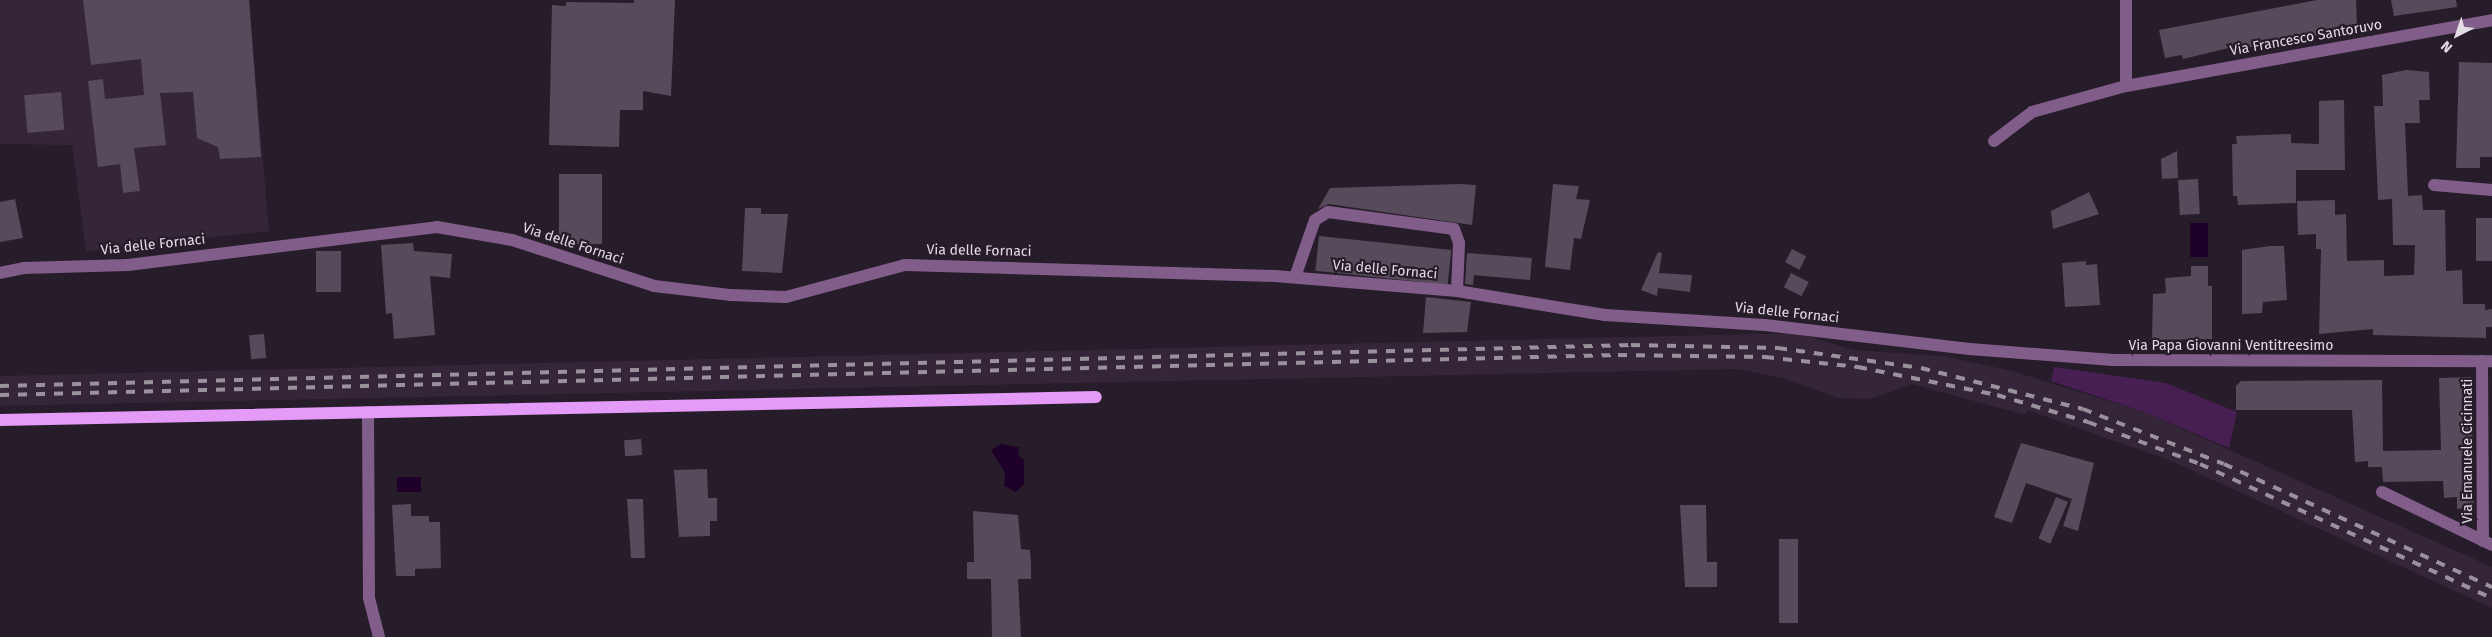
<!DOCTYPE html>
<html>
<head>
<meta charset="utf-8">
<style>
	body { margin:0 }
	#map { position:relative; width:2492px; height:637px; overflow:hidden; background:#271c2a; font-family:"Fira Sans",sans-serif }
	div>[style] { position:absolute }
	.built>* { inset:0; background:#342538 }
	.green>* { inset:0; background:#481f52 }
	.water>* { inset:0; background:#1f0028; transform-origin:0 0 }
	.building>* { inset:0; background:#574a5a; transform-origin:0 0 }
	.minor>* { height:12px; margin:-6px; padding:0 6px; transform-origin:6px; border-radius:6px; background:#815e8a }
	.major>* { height:12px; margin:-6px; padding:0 6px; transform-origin:6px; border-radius:6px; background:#e49af7 }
	.rail>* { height:4px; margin-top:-2px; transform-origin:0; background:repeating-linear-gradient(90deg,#99919c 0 9px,transparent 0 18px) }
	span { translate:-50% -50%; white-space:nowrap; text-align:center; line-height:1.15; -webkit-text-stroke:4.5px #271c2a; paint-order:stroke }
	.street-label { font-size:14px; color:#e2dbe4 }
	.north { position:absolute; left:2432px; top:10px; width:50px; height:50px; -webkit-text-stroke:4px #271c2a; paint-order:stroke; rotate:221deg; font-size:14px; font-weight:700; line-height:20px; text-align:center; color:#e2dbe4 }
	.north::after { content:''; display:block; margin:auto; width:18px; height:22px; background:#e2dbe4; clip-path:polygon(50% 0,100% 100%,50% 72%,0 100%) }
</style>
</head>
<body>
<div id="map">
	<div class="built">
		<i style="clip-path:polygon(0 0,249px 0,269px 231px,86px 251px,72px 145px,0 144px)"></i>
		<i style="clip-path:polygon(1797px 333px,1854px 350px,1944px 356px,2012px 371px,2147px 413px,2492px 567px,2492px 608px,2174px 462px,2027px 410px,2025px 415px,1912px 384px,1870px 399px,1838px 398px,1786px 379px,1738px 369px,0 406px,0 376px)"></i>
	</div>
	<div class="green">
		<i style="clip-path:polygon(2054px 367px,2166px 383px,2237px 412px,2229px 448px,2147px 413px,2051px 381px)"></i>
	</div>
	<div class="water">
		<i style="left:2190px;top:223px;width:18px;height:34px"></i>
		<i style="clip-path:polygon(1001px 444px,1019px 447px,1018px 455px,1024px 460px,1024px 484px,1016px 492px,1004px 486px,1005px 473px,991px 450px)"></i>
		<i style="left:397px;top:477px;width:24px;height:15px"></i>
	</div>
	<div class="building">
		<i style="clip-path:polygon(83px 0,249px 0,261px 157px,220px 159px,218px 147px,197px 138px,193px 92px,160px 93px,166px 145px,134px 148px,140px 191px,123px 193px,120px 164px,98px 167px,88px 81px,103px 79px,105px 99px,144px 95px,141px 59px,91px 65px)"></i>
		<i style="clip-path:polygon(634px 0,675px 0,671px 96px,643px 91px,643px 110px,620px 110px,619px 147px,549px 145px,552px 5px,566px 6px,566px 2px,634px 3px)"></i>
		<i style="clip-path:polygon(2317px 0,2356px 0,2357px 26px,2310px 37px,2309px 34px,2246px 48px,2245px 44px,2183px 59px,2182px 55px,2165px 58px,2159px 30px)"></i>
		<i style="clip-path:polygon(2391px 0,2456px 0,2457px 7px,2394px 16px)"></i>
		<i style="clip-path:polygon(2459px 62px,2492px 63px,2492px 157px,2480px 157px,2480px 168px,2456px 168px)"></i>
		<i style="clip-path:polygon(2406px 70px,2429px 72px,2430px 100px,2419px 100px,2420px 123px,2405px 123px,2408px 196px,2422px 195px,2423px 210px,2445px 210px,2446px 271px,2462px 270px,2463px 304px,2485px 304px,2485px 310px,2492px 309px,2492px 327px,2486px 327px,2486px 338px,2373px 335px,2373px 329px,2319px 334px,2321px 249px,2316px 249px,2316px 234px,2298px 235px,2297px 201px,2335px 200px,2335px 215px,2346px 214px,2347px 261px,2384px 260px,2384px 276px,2414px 275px,2415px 245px,2393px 245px,2392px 199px,2378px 200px,2374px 106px,2383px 106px,2382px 75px)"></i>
		<i style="left:61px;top:92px;width:38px;height:37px;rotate:85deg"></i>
		<i style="clip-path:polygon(2344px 100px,2345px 170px,2296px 170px,2296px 203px,2238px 205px,2237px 196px,2233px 196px,2232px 144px,2237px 144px,2236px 136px,2291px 134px,2291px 143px,2319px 144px,2319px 101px)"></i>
		<i style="clip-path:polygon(2177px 151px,2178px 178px,2162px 179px,2161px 159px)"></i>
		<i style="left:559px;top:174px;width:43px;height:70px"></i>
		<i style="left:2198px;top:179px;width:35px;height:20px;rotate:87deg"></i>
		<i style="clip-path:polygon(1460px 184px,1476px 185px,1472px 225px,1329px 204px,1318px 209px,1330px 188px)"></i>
		<i style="clip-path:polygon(1553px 184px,1579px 186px,1576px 199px,1590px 200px,1581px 239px,1574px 238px,1570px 270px,1545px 267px)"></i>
		<i style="clip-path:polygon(2089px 192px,2099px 214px,2053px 229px,2051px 211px)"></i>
		<i style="clip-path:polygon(15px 199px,23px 238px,0 242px,0 202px)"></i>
		<i style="clip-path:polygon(745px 208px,761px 208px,761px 214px,788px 214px,782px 273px,742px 271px)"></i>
		<i style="left:2476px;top:218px;width:16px;height:43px"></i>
		<i style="left:1319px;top:236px;width:133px;height:35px;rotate:6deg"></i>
		<i style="clip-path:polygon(413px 243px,414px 251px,452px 254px,450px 278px,430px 276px,435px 335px,394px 339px,392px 313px,386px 314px,381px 245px)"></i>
		<i style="clip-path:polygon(2270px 246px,2284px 246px,2287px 300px,2263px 302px,2262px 313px,2242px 314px,2242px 250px)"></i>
		<i style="left:1792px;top:249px;width:16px;height:15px;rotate:27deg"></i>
		<i style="left:341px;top:251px;width:41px;height:25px;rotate:90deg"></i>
		<i style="clip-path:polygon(1658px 252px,1662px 253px,1659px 273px,1692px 275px,1690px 292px,1658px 288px,1657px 296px,1641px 290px)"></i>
		<i style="clip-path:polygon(1467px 253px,1532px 258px,1530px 280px,1474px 275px,1473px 285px,1465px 284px)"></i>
		<i style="clip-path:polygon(2086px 261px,2086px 265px,2097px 264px,2100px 305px,2065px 307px,2062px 263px)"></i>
		<i style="clip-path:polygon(2191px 266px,2208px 266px,2208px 286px,2212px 286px,2212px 339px,2152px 340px,2153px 294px,2166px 293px,2165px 278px,2191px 276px)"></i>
		<i style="left:1791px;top:273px;width:20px;height:16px;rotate:27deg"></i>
		<i style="clip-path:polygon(1426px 297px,1471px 302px,1467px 332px,1423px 333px)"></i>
		<i style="left:264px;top:334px;width:24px;height:15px;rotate:85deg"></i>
		<i style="clip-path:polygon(2471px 377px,2474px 508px,2457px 509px,2457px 497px,2444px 498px,2443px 481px,2383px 482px,2382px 467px,2368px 467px,2368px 461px,2355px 462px,2352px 410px,2236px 410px,2236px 386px,2241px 381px,2382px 380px,2383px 451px,2441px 450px,2439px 378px)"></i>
		<i style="left:641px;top:439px;width:16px;height:17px;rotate:86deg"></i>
		<i style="clip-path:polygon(2021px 443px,2094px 463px,2078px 531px,2063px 526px,2072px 499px,2026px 483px,2012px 523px,1994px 517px)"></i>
		<i style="clip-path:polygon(707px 469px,708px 498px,717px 498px,717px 521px,710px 521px,710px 536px,679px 537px,674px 470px)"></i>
		<i style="left:2056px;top:497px;width:13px;height:45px;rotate:23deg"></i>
		<i style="clip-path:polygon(627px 499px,643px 499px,645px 558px,631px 558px)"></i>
		<i style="clip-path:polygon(411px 504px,411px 516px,429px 516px,429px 522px,440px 522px,441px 568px,415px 569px,415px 576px,396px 576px,392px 505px)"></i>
		<i style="clip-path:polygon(1680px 505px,1706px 505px,1707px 562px,1717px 562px,1717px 587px,1685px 587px)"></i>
		<i style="clip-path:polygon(973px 511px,1018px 515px,1021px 549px,1030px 550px,1031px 563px,1031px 579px,1018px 579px,1021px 637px,992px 637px,991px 579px,967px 579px,967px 562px,974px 562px)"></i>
		<i style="left:1779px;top:539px;width:19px;height:84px"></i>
	</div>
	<div class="minor">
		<i style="left:2126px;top:86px;width:86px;rotate:-90deg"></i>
		<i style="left:1994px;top:141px;width:48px;rotate:-37.3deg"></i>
		<i style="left:2032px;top:112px;width:98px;rotate:-15.5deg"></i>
		<i style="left:2126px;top:86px;width:372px;rotate:-10.2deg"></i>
		<i style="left:2434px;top:185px;width:58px;rotate:4.9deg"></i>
		<i style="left:0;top:273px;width:24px;rotate:-12deg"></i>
		<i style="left:23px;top:268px;width:105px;rotate:-1.6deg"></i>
		<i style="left:128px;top:265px;width:311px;rotate:-7deg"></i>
		<i style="left:437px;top:227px;width:76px;rotate:9.8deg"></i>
		<i style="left:512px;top:240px;width:149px;rotate:17.9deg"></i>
		<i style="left:654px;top:286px;width:78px;rotate:6.7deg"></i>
		<i style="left:731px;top:295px;width:55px;rotate:2.1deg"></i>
		<i style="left:786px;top:297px;width:123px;rotate:-15.1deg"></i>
		<i style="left:905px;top:265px;width:370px;rotate:1.7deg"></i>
		<i style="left:1275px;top:276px;width:183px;rotate:4.7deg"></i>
		<i style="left:1457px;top:291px;width:150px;rotate:9.2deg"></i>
		<i style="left:1605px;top:315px;width:160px;rotate:3.6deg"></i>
		<i style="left:1765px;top:325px;width:206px;rotate:6.7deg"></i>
		<i style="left:1970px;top:349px;width:143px;rotate:4.4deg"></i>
		<i style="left:2113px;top:360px;width:379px;rotate:0.2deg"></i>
		<i style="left:1295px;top:277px;width:60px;rotate:-70.7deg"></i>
		<i style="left:1315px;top:220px;width:15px;rotate:-32deg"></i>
		<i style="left:1328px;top:212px;width:127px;rotate:7.7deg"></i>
		<i style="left:1454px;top:229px;width:15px;rotate:70deg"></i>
		<i style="left:1459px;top:243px;width:48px;rotate:92.4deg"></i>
		<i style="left:2482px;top:361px;width:180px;rotate:89.7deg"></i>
		<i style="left:368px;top:412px;width:186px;rotate:89.7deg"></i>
		<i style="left:369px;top:598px;width:40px;rotate:75.6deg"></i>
		<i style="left:2382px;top:492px;width:122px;rotate:25.7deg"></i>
	</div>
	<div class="major">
		<i style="left:0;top:420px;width:1096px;rotate:-1.2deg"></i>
	</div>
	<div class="rail">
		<i style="left:0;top:386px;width:1632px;rotate:-1.44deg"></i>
		<i style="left:1631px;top:345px;width:147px;rotate:1.2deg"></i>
		<i style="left:1778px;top:348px;width:144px;rotate:8deg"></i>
		<i style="left:1921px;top:368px;width:167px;rotate:14.2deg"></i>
		<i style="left:2083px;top:409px;width:151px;rotate:21.3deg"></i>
		<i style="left:2224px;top:464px;width:295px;rotate:24.7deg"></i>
		<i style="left:0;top:395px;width:1618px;rotate:-1.42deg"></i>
		<i style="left:1618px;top:355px;width:147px;rotate:0.8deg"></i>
		<i style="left:1765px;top:357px;width:94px;rotate:6.1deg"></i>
		<i style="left:1858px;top:367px;width:142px;rotate:11.4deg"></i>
		<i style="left:1997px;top:395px;width:95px;rotate:16.5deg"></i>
		<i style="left:2088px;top:422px;width:120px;rotate:20.6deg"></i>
		<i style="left:2200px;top:464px;width:321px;rotate:24.7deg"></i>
	</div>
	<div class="street-label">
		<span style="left:2306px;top:38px;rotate:-10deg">Via Francesco Santoruvo</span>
		<span style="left:573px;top:244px;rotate:18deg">Via delle Fornaci</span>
		<span style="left:153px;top:245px;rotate:-6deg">Via delle Fornaci</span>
		<span style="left:979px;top:251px;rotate:1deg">Via delle Fornaci</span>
		<span style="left:1385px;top:270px;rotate:5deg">Via delle Fornaci</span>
		<span style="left:1787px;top:313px;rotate:6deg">Via delle Fornaci</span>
		<span style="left:2231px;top:346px">Via Papa Giovanni Ventitreesimo</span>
		<span style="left:2468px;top:451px;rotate:-90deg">Via Emanuele Cicinnati</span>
	</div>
	<div class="north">N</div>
</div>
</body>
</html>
